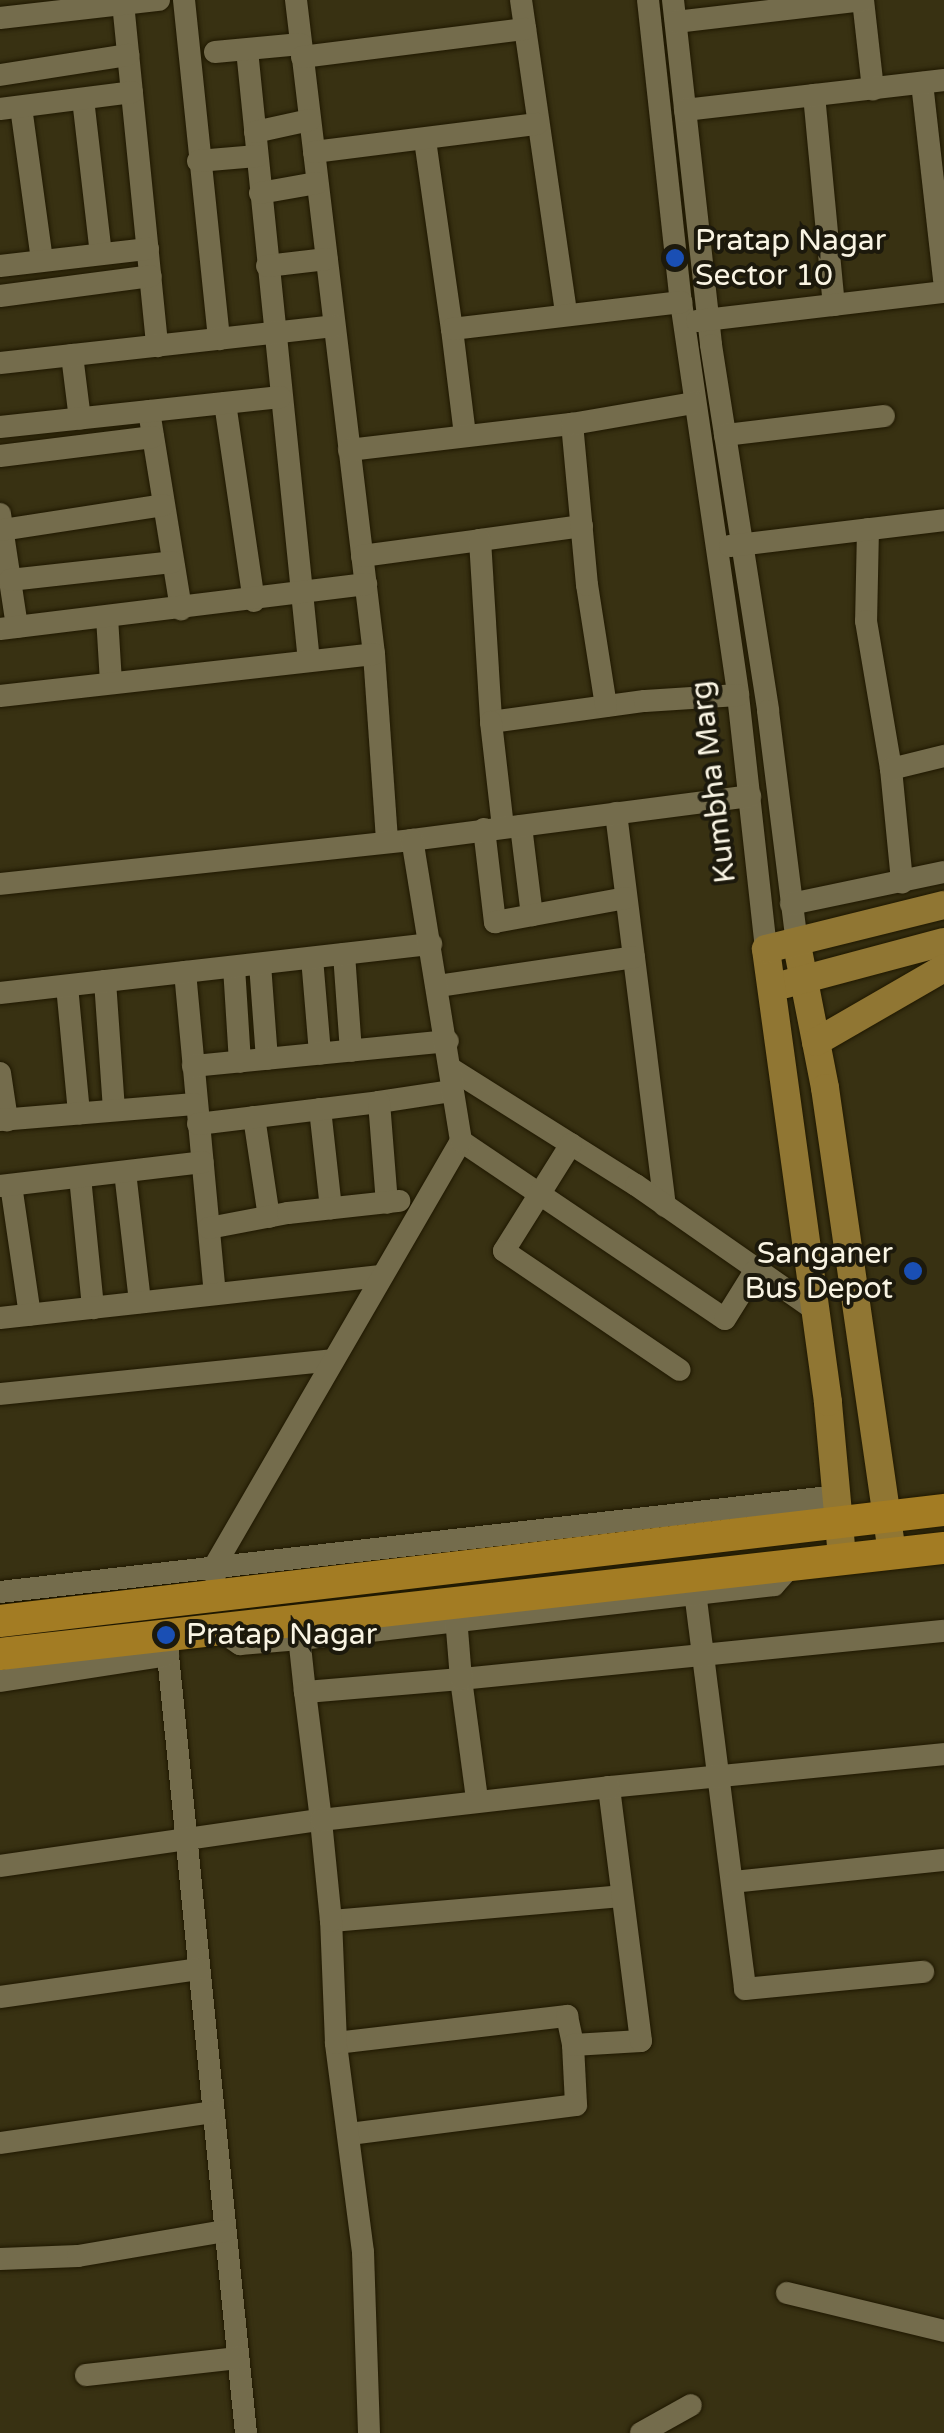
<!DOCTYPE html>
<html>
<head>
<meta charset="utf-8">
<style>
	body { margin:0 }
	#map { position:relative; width:944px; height:2433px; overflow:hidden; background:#383112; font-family:"Varela Round",sans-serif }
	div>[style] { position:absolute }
	.roads { filter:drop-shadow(0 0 2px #1f1800) drop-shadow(0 0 2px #1f1800) }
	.minor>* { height:22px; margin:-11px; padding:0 11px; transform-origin:11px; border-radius:11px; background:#746c4c }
	.major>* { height:28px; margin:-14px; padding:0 14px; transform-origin:14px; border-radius:14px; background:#907633 }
	.highway>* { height:32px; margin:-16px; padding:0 16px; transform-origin:16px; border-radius:16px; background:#a37c23 }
	.dots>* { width:28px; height:28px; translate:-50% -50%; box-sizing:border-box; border:5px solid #1c190c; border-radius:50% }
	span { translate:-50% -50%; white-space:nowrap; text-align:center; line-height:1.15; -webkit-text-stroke:8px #1c190c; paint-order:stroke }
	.poi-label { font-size:30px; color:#f9f4e3 }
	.left { translate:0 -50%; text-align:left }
	.right { translate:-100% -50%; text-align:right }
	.street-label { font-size:30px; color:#f9f4e3 }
</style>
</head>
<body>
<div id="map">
	<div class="roads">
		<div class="minor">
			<i style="left:184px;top:0;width:341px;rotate:84.1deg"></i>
			<i style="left:296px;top:0;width:659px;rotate:83.2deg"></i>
			<i style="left:374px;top:654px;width:188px;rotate:86deg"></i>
			<i style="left:521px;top:0;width:317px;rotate:81.8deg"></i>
			<i style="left:648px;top:0;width:304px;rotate:83.8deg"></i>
			<i style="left:681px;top:302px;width:397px;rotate:81.7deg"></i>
			<i style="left:738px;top:695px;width:256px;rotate:83.7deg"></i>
			<i style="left:673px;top:0;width:347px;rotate:83.7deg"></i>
			<i style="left:711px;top:345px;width:370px;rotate:81.1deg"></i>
			<i style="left:768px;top:711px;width:236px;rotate:82.9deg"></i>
			<i style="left:863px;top:0;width:90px;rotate:83.6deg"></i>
			<i style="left:123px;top:3px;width:345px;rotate:84.3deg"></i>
			<i style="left:0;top:18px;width:160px;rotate:-6.5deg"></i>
			<i style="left:676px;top:22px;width:188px;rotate:-6.7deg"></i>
			<i style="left:247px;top:50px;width:614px;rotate:84.21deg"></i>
			<i style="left:215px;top:52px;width:86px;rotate:-5.3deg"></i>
			<i style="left:302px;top:57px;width:225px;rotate:-7.2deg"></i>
			<i style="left:0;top:75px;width:130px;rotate:-8.9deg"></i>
			<i style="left:922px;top:83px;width:198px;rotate:83.6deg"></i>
			<i style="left:814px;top:95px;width:211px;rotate:84.6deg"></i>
			<i style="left:83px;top:99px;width:156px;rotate:83.4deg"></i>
			<i style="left:21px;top:107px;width:155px;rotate:82.2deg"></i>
			<i style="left:0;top:109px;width:133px;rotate:-7.3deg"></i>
			<i style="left:685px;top:110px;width:261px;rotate:-6.6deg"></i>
			<i style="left:255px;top:132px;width:56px;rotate:-12.3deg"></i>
			<i style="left:425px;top:140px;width:191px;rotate:81.9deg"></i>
			<i style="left:314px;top:152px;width:225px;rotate:-7.2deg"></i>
			<i style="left:198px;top:161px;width:59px;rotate:-4.8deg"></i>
			<i style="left:260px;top:193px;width:58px;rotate:-10deg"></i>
			<i style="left:0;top:266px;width:149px;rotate:-6.6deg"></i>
			<i style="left:267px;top:266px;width:60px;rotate:-6.7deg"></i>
			<i style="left:0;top:296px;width:152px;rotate:-7.5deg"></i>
			<i style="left:697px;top:321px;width:249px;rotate:-6.7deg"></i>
			<i style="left:72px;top:355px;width:64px;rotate:82.9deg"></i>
			<i style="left:0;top:363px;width:336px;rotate:-6.3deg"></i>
			<i style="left:225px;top:403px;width:200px;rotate:81.7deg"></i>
			<i style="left:149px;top:411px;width:201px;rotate:80.8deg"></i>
			<i style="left:0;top:427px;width:282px;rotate:-6.1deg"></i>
			<i style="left:465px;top:435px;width:107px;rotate:-97deg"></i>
			<i style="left:452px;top:329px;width:231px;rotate:-6.7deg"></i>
			<i style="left:725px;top:435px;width:160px;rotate:-6.8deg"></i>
			<i style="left:349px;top:450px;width:225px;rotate:-6.7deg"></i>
			<i style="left:0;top:456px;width:154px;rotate:-7.1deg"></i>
			<i style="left:0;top:514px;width:114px;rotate:81.4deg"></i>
			<i style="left:868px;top:529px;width:92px;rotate:91.2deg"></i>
			<i style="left:866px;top:621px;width:150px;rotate:80.4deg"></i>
			<i style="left:891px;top:769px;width:114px;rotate:84.4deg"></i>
			<i style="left:2px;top:530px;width:163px;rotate:-8.8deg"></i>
			<i style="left:480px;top:540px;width:103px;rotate:-7.8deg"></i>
			<i style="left:730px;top:546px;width:216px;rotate:-6.9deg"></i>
			<i style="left:362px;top:556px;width:119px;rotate:-7.7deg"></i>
			<i style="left:480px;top:540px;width:182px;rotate:86.5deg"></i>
			<i style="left:491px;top:722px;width:155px;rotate:-7.8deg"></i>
			<i style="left:645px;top:701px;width:93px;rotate:-3.7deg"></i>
			<i style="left:10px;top:580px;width:163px;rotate:-6.3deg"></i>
			<i style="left:107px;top:617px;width:66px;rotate:86.5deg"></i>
			<i style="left:0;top:629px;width:369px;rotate:-7deg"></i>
			<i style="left:0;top:696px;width:376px;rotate:-6.4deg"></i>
			<i style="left:606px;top:706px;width:122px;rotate:-98.9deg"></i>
			<i style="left:587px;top:585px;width:162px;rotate:-95.3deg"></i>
			<i style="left:572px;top:424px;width:124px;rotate:-9.8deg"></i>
			<i style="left:491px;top:722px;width:106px;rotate:83.5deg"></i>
			<i style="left:891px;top:769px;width:55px;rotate:-13.8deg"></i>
			<i style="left:616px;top:813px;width:396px;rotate:82.9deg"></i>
			<i style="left:521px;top:826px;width:90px;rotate:83deg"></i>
			<i style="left:484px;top:829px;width:94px;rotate:83.3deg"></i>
			<i style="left:495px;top:922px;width:133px;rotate:-10.4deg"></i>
			<i style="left:0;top:884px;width:414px;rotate:-6.1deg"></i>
			<i style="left:412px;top:840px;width:341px;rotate:-7.4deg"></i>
			<i style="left:791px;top:904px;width:156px;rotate:-11.8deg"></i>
			<i style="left:344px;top:954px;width:97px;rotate:85.9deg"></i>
			<i style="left:312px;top:958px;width:96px;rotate:85.2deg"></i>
			<i style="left:260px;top:964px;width:95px;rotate:85.8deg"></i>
			<i style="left:234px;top:967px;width:95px;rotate:86.4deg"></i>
			<i style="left:185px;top:972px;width:323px;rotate:84.7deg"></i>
			<i style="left:105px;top:981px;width:129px;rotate:86deg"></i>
			<i style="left:67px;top:986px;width:128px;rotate:84.6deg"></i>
			<i style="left:438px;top:986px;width:198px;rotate:-8.4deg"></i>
			<i style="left:0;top:993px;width:434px;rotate:-6.5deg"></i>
			<i style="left:193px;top:1066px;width:256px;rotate:-5.6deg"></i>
			<i style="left:450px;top:1068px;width:220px;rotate:32.2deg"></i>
			<i style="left:636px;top:1185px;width:218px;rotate:34.9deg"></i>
			<i style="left:0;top:1073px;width:48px;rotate:81.5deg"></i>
			<i style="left:379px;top:1102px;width:74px;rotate:-8.6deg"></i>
			<i style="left:320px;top:1109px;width:100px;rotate:83.7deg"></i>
			<i style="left:254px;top:1117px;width:101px;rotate:81.5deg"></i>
			<i style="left:0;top:1120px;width:195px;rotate:-4.7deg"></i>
			<i style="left:198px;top:1124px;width:182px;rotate:-6.9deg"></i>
			<i style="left:379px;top:1102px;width:101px;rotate:85.5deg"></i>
			<i style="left:461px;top:1141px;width:318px;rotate:34deg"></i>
			<i style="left:725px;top:1319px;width:57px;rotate:-58deg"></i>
			<i style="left:571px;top:1144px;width:126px;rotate:122.1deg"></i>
			<i style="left:504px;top:1251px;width:212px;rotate:34.1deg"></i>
			<i style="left:125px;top:1172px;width:131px;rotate:83.4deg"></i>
			<i style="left:80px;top:1177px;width:132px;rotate:84.3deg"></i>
			<i style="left:11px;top:1185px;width:131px;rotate:81.7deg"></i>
			<i style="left:0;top:1186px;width:204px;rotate:-6.7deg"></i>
			<i style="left:209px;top:1228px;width:80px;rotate:-10.8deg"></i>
			<i style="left:288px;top:1213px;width:112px;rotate:-6.2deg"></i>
			<i style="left:0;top:1318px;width:383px;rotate:-6.3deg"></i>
			<i style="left:0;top:1394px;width:335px;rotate:-5.8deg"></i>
			<i style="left:215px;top:1575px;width:8px;rotate:-97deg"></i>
			<i style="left:214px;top:1567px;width:492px;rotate:-59.9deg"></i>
			<i style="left:461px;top:1141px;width:305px;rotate:-99.2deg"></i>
			<i style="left:694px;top:1584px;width:408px;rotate:82.8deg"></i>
			<i style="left:745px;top:1989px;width:179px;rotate:-5.5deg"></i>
			<i style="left:0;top:1592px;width:842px;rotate:-6.54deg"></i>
			<i style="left:298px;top:1627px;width:65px;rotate:83.9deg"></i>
			<i style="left:216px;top:1628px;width:29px;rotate:34deg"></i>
			<i style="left:240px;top:1644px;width:60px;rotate:-4.8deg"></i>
			<i style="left:300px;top:1639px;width:477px;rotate:-6.5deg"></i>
			<i style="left:774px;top:1585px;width:27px;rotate:-48deg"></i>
			<i style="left:166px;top:1635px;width:802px;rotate:84.28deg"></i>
			<i style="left:0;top:1681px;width:170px;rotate:-8.8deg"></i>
			<i style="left:477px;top:1799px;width:121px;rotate:-97.6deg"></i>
			<i style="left:461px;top:1679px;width:485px;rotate:-5.7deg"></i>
			<i style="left:0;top:1866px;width:324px;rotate:-8.2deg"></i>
			<i style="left:321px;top:1820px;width:129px;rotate:-97.1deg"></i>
			<i style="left:305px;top:1692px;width:157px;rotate:-4.8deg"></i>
			<i style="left:461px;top:1679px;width:75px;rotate:-94.6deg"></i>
			<i style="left:733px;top:1882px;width:212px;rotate:-6deg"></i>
			<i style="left:331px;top:1921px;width:292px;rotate:-4.9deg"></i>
			<i style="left:0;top:1997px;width:200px;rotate:-8deg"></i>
			<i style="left:336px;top:2043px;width:233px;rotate:-6.7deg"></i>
			<i style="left:567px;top:2016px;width:30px;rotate:78deg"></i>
			<i style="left:573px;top:2045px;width:60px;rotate:87.1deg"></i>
			<i style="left:576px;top:2105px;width:229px;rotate:172.7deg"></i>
			<i style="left:573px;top:2045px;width:68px;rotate:-3.4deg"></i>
			<i style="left:641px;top:2041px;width:256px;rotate:-97.2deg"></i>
			<i style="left:609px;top:1787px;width:337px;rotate:-5.6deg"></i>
			<i style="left:0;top:2143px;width:214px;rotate:-8.3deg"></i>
			<i style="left:0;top:2259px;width:78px;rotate:-2.2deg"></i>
			<i style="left:78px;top:2256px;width:148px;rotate:-9.7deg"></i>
			<i style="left:787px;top:2293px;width:162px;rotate:13.6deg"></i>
			<i style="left:86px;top:2375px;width:153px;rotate:-6.4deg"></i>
			<i style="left:369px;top:2433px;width:181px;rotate:-91.9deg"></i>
			<i style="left:363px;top:2252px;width:211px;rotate:-97.4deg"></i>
			<i style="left:336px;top:2043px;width:122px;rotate:-92.3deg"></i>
			<i style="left:331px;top:1921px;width:101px;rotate:-95.7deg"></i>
			<i style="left:321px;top:1820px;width:290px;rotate:-6.5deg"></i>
			<i style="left:641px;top:2433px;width:57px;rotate:-29.2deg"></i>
		</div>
		<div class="major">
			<i style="left:797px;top:945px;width:146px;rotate:78.9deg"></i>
			<i style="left:825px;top:1088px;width:469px;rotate:81.8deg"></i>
			<i style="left:786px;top:984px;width:163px;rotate:-14.9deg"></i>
			<i style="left:816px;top:1042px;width:148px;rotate:-30deg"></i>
			<i style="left:842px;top:1557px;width:156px;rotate:-95.2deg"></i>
			<i style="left:828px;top:1402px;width:457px;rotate:-97.8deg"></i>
			<i style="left:766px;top:949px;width:183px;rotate:-13.9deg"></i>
		</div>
		<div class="highway">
			<i style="left:0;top:1621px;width:951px;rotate:-6.71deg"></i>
			<i style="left:0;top:1654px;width:950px;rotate:-6.41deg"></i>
		</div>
	</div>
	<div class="dots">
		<i style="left:675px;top:258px;background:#1a4fb4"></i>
		<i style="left:913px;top:1271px;background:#1a4fb4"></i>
		<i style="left:166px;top:1635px;background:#1a4fb4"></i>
	</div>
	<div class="poi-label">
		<span class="left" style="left:695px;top:258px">Pratap Nagar<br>Sector 10</span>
		<span class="right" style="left:893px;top:1271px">Sanganer<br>Bus Depot</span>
		<span class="left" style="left:186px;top:1635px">Pratap Nagar</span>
	</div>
	<div class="street-label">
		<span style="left:714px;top:782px;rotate:-97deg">Kumbha Marg</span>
	</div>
</div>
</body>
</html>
